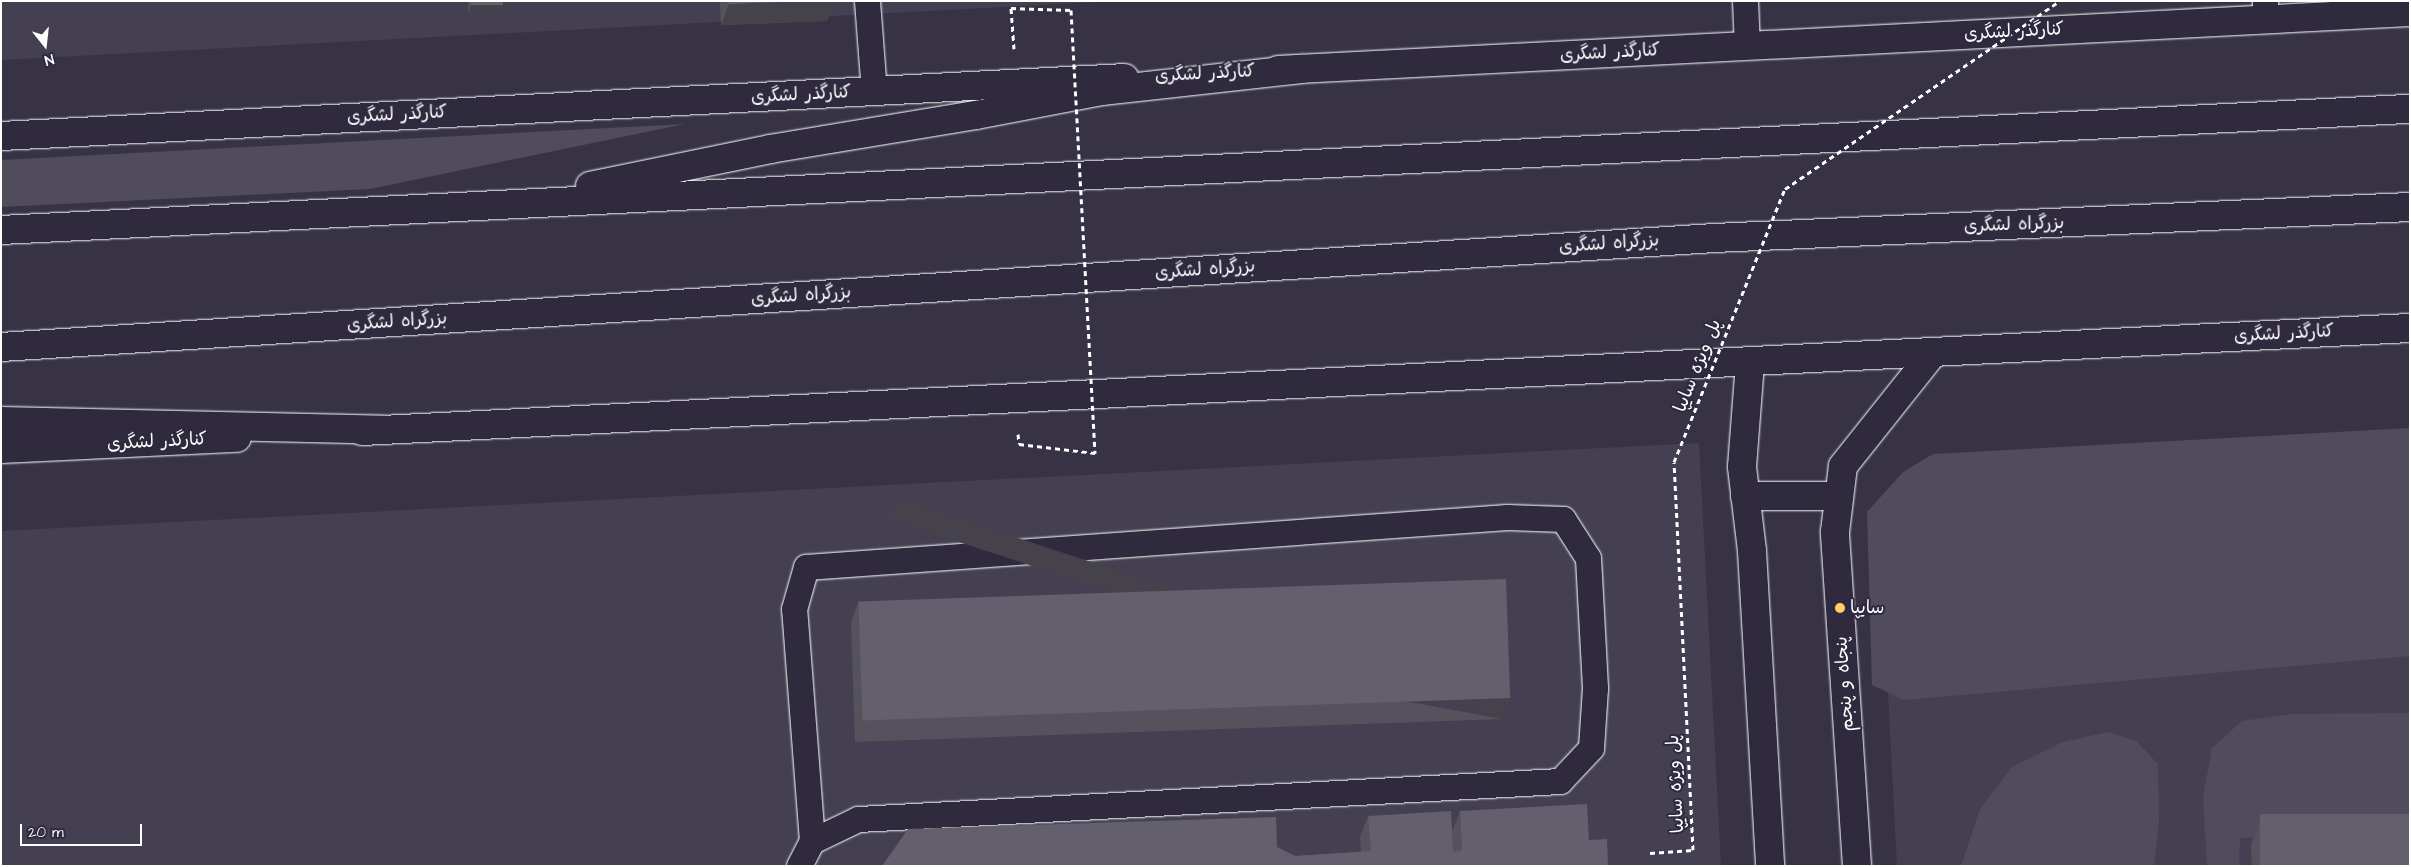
<!DOCTYPE html>
<html>
<head>
<meta charset="utf-8">
<style>
	body { margin:0 }
	#map { position:relative; width:2411px; height:867px; overflow:hidden; background:#373345; font-family:"Architects Daughter","Playpen Sans Arabic",sans-serif }
	div>[style] { position:absolute }
	.built>* { inset:0; background:#444051 }
	.green>* { inset:0; background:#514c5c }
	.path>* { height:3px; margin-top:-1.5px; transform-origin:0; background:repeating-linear-gradient(90deg,#fff 0 5px,transparent 0 9px) }
	.roads { filter:drop-shadow(0 0 1px #fff) drop-shadow(0 0 1px #fff) }
	.service>* { height:25px; margin:-12.5px; padding:0 12.5px; transform-origin:12.5px; border-radius:12.5px; background:#2f2a3d }
	.secondary>* { height:28px; margin:-14px; padding:0 14px; transform-origin:14px; border-radius:14px; background:#2f2a3d }
	.primary>* { height:28px; margin:-14px; padding:0 14px; transform-origin:14px; border-radius:14px; background:#2f2a3d }
	.trunk>* { height:28px; margin:-14px; padding:0 14px; transform-origin:14px; border-radius:14px; background:#2f2a3d }
	.path-bridge>* { height:3px; margin-top:-1.5px; transform-origin:0; background:repeating-linear-gradient(90deg,#fff 0 5px,transparent 0 9px) }
	.wall>* { inset:0; background:#55525e }
	.shaded-wall>* { inset:0; background:#45424c; transform-origin:0 0 }
	.building>* { inset:0; background:#635f6d; transform-origin:0 0 }
	.dots>* { width:14px; height:14px; translate:-50% -50%; box-sizing:border-box; border:2px solid #2f2a3d; border-radius:50% }
	span { translate:-50% -50%; white-space:nowrap; text-align:center; line-height:1.15; -webkit-text-stroke:4px #2f2a3d; paint-order:stroke }
	.street-label { font-size:18px; color:#fff }
	.poi-label { font-size:18px; color:#fff }
	.left { translate:0 -50%; text-align:left }
	.frame { position:absolute; inset:0; border:2px solid #fff; pointer-events:none }
	.north { position:absolute; left:20px; top:20px; width:50px; height:50px; -webkit-text-stroke:4px #2f2a3d; paint-order:stroke; rotate:164deg; font-size:14px; font-weight:700; line-height:20px; text-align:center; color:#fff }
	.north::after { content:''; display:block; margin:auto; width:18px; height:22px; background:#fff; clip-path:polygon(50% 0,100% 100%,50% 72%,0 100%) }
	.scale { position:absolute; left:20px; top:824px; width:122px; height:22px; box-sizing:border-box; border:2px solid #fff; border-top:0; padding-left:6px; font-size:15px; line-height:18px; white-space:nowrap; color:#fff; -webkit-text-stroke:4px #2f2a3d; paint-order:stroke }
</style>
</head>
<body>
<div id="map">
	<div class="built">
		<i style="clip-path:polygon(1px 1px,1115px 1px,1px 60px)"></i>
		<i style="clip-path:polygon(2410px 435px,2410px 866px,1897px 866px,1879px 520px)"></i>
		<i style="clip-path:polygon(1699px 443px,1721px 866px,1px 866px,1px 531px)"></i>
	</div>
	<div class="green">
		<i style="clip-path:polygon(685px 124px,370px 189px,1px 207px,1px 160px)"></i>
		<i style="clip-path:polygon(2410px 428px,2410px 656px,1904px 700px,1872px 685px,1867px 512px,1903px 472px,1933px 454px)"></i>
		<i style="clip-path:polygon(2410px 713px,2410px 833px,2240px 838px,2239px 866px,2207px 866px,2203px 797px,2212px 748px,2242px 721px,2292px 714px)"></i>
		<i style="clip-path:polygon(2108px 732px,2136px 741px,2158px 764px,2159px 822px,2154px 866px,1961px 866px,1980px 809px,2012px 767px,2063px 742px)"></i>
	</div>
	<div class="path">
		<i style="left:1014px;top:49px;width:41px;rotate:-94.2deg"></i>
		<i style="left:1011px;top:8px;width:60px;rotate:1.9deg"></i>
		<i style="left:1018px;top:434px;width:10px;rotate:84deg"></i>
		<i style="left:1019px;top:444px;width:77px;rotate:6.8deg"></i>
	</div>
	<div class="roads">
		<div class="service">
			<i style="left:867px;top:1px;width:90px;rotate:85.6deg"></i>
			<i style="left:1745px;top:1px;width:45px;rotate:87.5deg"></i>
			<i style="left:2265px;top:1px;width:18px;rotate:90deg"></i>
			<i style="left:799px;top:866px;width:28px;rotate:-63deg"></i>
			<i style="left:812px;top:841px;width:233px;rotate:-94.4deg"></i>
			<i style="left:794px;top:609px;width:44px;rotate:-74.1deg"></i>
			<i style="left:806px;top:567px;width:703px;rotate:-4.08deg"></i>
			<i style="left:1507px;top:517px;width:56px;rotate:2deg"></i>
			<i style="left:1563px;top:519px;width:46px;rotate:57.3deg"></i>
			<i style="left:1588px;top:558px;width:130px;rotate:86.9deg"></i>
			<i style="left:1595px;top:688px;width:60px;rotate:93.8deg"></i>
			<i style="left:1591px;top:748px;width:45px;rotate:133.2deg"></i>
			<i style="left:1560px;top:781px;width:703px;rotate:176.9deg"></i>
			<i style="left:858px;top:819px;width:51px;rotate:154.4deg"></i>
		</div>
		<div class="secondary">
			<i style="left:1750px;top:363px;width:104px;rotate:94.4deg"></i>
			<i style="left:1742px;top:467px;width:85px;rotate:83.2deg"></i>
			<i style="left:1752px;top:551px;width:316px;rotate:86.7deg"></i>
			<i style="left:1745px;top:496px;width:94px"></i>
			<i style="left:1857px;top:866px;width:335px;rotate:-93.8deg"></i>
			<i style="left:1835px;top:532px;width:66px;rotate:-83.1deg"></i>
			<i style="left:1843px;top:466px;width:143px;rotate:-51.5deg"></i>
		</div>
		<div class="primary">
			<i style="left:1278px;top:70px;width:1133px;rotate:-2.93deg"></i>
			<i style="left:1px;top:136px;width:1125px;rotate:-2.95deg"></i>
			<i style="left:362px;top:431px;width:2051px;rotate:-2.88deg"></i>
			<i style="left:1px;top:449px;width:236px;rotate:-2.7deg"></i>
		</div>
		<div class="trunk">
			<i style="left:590px;top:186px;width:184px;rotate:-11.6deg"></i>
			<i style="left:770px;top:149px;width:209px;rotate:-9.4deg"></i>
			<i style="left:976px;top:115px;width:128px;rotate:-10.8deg"></i>
			<i style="left:1102px;top:91px;width:200px;rotate:-6.3deg"></i>
			<i style="left:1px;top:230px;width:2412px;rotate:-2.88deg"></i>
			<i style="left:1px;top:347px;width:1716px;rotate:-3.64deg"></i>
			<i style="left:1714px;top:238px;width:697px;rotate:-2.55deg"></i>
			<i style="left:1px;top:421px;width:384px;rotate:1.3deg"></i>
		</div>
	</div>
	<div class="path-bridge">
		<i style="left:1071px;top:10px;width:444px;rotate:86.9deg"></i>
		<i style="left:1650px;top:853px;width:43px;rotate:-4deg"></i>
		<i style="left:1693px;top:850px;width:388px;rotate:-92.8deg"></i>
		<i style="left:1674px;top:462px;width:295px;rotate:-67.9deg"></i>
		<i style="left:1785px;top:189px;width:333px;rotate:-34.4deg"></i>
	</div>
	<div class="wall">
		<i style="clip-path:polygon(468px 1px,503px 1px,503px 5px,500px 13px,468px 13px)"></i>
		<i style="clip-path:polygon(720px 1px,835px 1px,827px 21px,721px 25px)"></i>
		<i style="clip-path:polygon(858px 602px,1503px 719px,855px 742px,851px 623px)"></i>
		<i style="clip-path:polygon(1460px 811px,1589px 840px,1608px 866px,882px 866px,1277px 847px,1295px 856px,1361px 852px,1360px 837px,1368px 816px,1452px 832px)"></i>
		<i style="clip-path:polygon(2260px 819px,2410px 866px,2252px 866px,2251px 844px)"></i>
	</div>
	<div class="shaded-wall">
		<i style="clip-path:polygon(803px 1px,835px 1px,827px 21px,721px 25px,729px 4px)"></i>
		<i style="clip-path:polygon(471px 5px,503px 5px,500px 13px,468px 13px)"></i>
		<i style="left:1510px;top:698px;width:22px;height:647px;rotate:108deg"></i>
	</div>
	<div class="building">
		<i style="left:471px;top:1px;width:32px;height:4px"></i>
		<i style="clip-path:polygon(728px 1px,803px 1px,729px 4px)"></i>
		<i style="left:1506px;top:579px;width:119px;height:648px;rotate:88deg"></i>
		<i style="clip-path:polygon(1587px 804px,1589px 840px,1607px 839px,1608px 866px,882px 866px,908px 829px,1276px 817px,1277px 847px,1295px 856px,1371px 851px,1368px 816px,1451px 811px,1453px 852px,1462px 850px,1460px 811px)"></i>
		<i style="left:2410px;top:814px;width:52px;height:150px;rotate:90deg"></i>
	</div>
	<div class="dots">
		<i style="left:1840px;top:608px;background:#ffd166"></i>
	</div>
	<div class="street-label">
		<span style="left:2014px;top:32px;rotate:-3deg">کنارگذر لشگری</span>
		<span style="left:1610px;top:53px;rotate:-3deg">کنارگذر لشگری</span>
		<span style="left:1205px;top:74px;rotate:-3deg">کنارگذر لشگری</span>
		<span style="left:801px;top:95px;rotate:-3deg">کنارگذر لشگری</span>
		<span style="left:397px;top:115px;rotate:-3deg">کنارگذر لشگری</span>
		<span style="left:2014px;top:225px;rotate:-2deg">بزرگراه لشگری</span>
		<span style="left:1609px;top:244px;rotate:-4deg">بزرگراه لشگری</span>
		<span style="left:1205px;top:270px;rotate:-4deg">بزرگراه لشگری</span>
		<span style="left:801px;top:296px;rotate:-4deg">بزرگراه لشگری</span>
		<span style="left:397px;top:322px;rotate:-4deg">بزرگراه لشگری</span>
		<span style="left:2284px;top:334px;rotate:-3deg">کنارگذر لشگری</span>
		<span style="left:1698px;top:366px;rotate:-68deg">پل ویژه سایپا</span>
		<span style="left:157px;top:442px;rotate:-3deg">کنارگذر لشگری</span>
		<span style="left:1845px;top:684px;rotate:-94deg">پنجاه و پنجم</span>
		<span style="left:1676px;top:784px;rotate:-93deg">پل ویژه سایپا</span>
	</div>
	<div class="poi-label">
		<span class="left" style="left:1850px;top:608px">سایپا</span>
	</div>
	<div class="frame"></div>
	<div class="north">N</div>
	<div class="scale">20 m</div>
</div>
</body>
</html>
